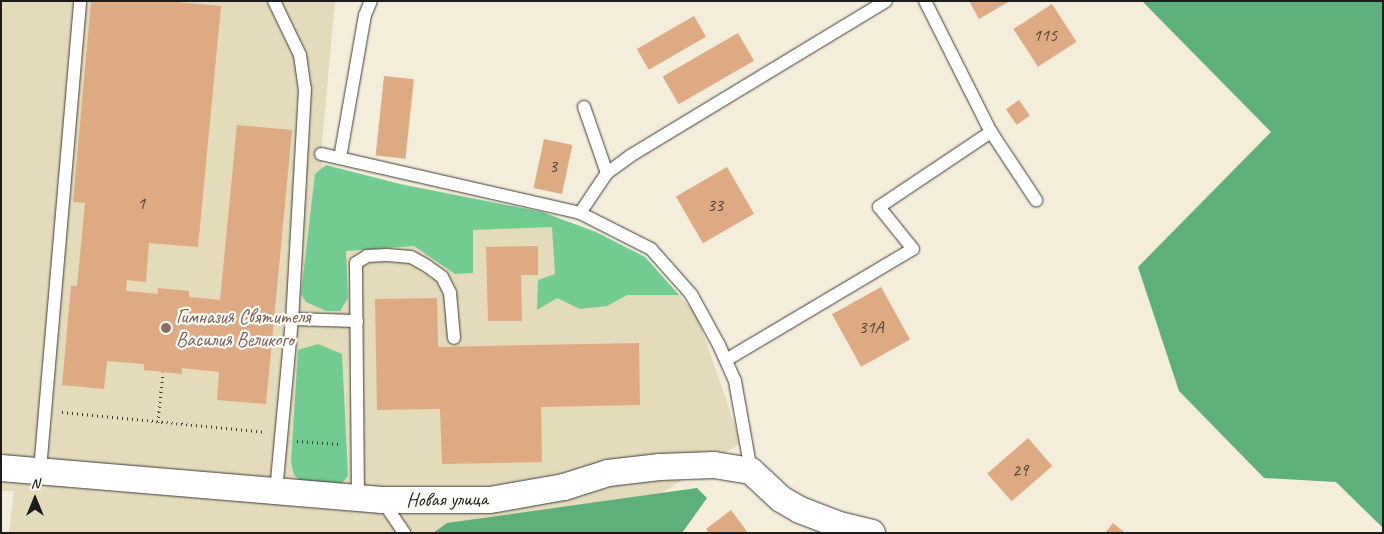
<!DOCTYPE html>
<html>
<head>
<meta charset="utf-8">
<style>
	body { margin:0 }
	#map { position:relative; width:1384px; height:534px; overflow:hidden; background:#f4edda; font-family:Caveat,sans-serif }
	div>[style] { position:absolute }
	.built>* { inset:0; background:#e3dbba }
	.green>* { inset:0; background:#72cb91 }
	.forest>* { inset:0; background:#5daf7b }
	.building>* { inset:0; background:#ddaa83; transform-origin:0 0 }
	.path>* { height:3px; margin-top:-1.5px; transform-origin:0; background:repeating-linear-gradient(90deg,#3c3b38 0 1px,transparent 0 5px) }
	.roads { filter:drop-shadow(0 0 1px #3c3b38) drop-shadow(0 0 1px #3c3b38) }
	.lane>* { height:12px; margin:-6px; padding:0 6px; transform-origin:6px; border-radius:6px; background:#fff }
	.street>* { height:26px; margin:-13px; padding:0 13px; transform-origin:13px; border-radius:13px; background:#fff }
	.dots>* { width:14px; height:14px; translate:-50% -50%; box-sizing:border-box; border:2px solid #fdfcf7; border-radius:50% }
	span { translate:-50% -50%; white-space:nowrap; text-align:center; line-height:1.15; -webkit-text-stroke:4.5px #fdfcf7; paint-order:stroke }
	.number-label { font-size:18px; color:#4c4036 }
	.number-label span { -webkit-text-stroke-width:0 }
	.education-label { font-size:20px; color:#785e54 }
	.left { translate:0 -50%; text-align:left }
	.street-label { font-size:20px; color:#1c1c1c }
	.frame { position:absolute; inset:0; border:2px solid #1c1c1c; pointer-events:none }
	.north { position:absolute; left:10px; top:474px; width:50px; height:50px; -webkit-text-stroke:4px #fdfcf7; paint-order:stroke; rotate:0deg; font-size:14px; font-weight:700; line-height:20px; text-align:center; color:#1c1c1c }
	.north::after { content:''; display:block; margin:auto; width:18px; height:22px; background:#1c1c1c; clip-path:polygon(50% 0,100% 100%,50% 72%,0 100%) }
</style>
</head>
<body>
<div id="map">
	<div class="built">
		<i style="clip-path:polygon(1px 1px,335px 1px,321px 154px,323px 168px,542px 212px,596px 232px,645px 257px,697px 315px,741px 443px,614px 523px,613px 533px,9px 533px,14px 491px,1px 491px)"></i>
	</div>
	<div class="green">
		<i style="clip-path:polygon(326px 165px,404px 185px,542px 212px,596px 232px,645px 257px,679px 295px,627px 295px,607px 306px,580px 309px,557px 298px,537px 310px,538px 280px,555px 274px,552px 227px,473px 230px,473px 273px,455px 274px,414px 246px,346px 251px,348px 298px,340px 311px,326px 311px,306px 302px,301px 294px,315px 174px)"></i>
		<i style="clip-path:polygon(318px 344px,342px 354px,348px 476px,342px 483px,302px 482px,294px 475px,291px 462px,298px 350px)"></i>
	</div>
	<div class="forest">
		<i style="clip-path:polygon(1142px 1px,1383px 1px,1383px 528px,1336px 482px,1264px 478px,1179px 391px,1138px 267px,1271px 132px)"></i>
		<i style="clip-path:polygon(697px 488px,707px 498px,682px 533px,433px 533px,447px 523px)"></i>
	</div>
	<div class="building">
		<i style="clip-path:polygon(91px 1px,166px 1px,221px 6px,198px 247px,149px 243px,146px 282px,127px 280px,126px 291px,158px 294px,158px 288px,189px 291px,189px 297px,220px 300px,237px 125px,292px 130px,266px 404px,217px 400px,219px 372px,182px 368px,182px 374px,144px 370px,144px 364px,107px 361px,104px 389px,62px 385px,71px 286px,77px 286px,85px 203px,73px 202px)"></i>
		<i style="clip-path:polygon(969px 1px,1010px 1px,979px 19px)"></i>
		<i style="left:1052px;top:4px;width:45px;height:46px;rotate:57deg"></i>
		<i style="left:694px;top:16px;width:24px;height:66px;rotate:60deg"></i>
		<i style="left:738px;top:33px;width:32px;height:87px;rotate:60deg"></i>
		<i style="left:384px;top:76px;width:30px;height:80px;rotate:6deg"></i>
		<i style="left:1019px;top:100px;width:19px;height:16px;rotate:55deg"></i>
		<i style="left:544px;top:139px;width:29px;height:50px;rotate:12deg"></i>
		<i style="left:727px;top:167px;width:54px;height:59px;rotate:60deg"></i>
		<i style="clip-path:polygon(538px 246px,538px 275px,521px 275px,522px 321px,488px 321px,486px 247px)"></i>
		<i style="left:881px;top:287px;width:60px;height:56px;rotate:61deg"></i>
		<i style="clip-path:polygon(437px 298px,438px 347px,639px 343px,640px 405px,541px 407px,542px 462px,442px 464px,440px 409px,377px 410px,375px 299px)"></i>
		<i style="left:1028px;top:438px;width:37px;height:54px;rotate:49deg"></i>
		<i style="clip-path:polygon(731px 510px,748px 533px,709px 533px,706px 529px)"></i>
		<i style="clip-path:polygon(1113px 523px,1125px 533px,1105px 533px)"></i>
	</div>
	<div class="path">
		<i style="left:62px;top:412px;width:204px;rotate:5.6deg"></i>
		<i style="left:158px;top:422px;width:50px;rotate:-84.3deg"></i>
		<i style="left:297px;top:441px;width:43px;rotate:4deg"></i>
	</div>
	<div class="roads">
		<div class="lane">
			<i style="left:274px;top:1px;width:60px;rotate:64.3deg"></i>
			<i style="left:300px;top:55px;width:34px;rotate:82deg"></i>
			<i style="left:305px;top:89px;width:230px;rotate:93.2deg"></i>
			<i style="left:292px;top:319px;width:172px;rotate:95.3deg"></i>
			<i style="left:925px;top:1px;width:147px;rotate:63.3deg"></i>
			<i style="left:991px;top:132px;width:82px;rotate:56.5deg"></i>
			<i style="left:584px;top:107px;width:70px;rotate:70.8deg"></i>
			<i style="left:321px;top:154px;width:266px;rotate:12.8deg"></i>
			<i style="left:580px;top:213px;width:80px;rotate:26.9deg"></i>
			<i style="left:651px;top:249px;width:60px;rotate:48.4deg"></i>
			<i style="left:691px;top:294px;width:58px;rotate:61.2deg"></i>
			<i style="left:719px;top:345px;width:39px;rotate:66deg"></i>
			<i style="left:735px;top:381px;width:91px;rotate:79.9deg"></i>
			<i style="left:340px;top:158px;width:145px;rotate:-80.1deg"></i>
			<i style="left:365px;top:15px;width:15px;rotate:-67deg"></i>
			<i style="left:580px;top:213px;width:48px;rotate:-56deg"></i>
			<i style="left:607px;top:173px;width:29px;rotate:-36deg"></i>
			<i style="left:630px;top:156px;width:299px;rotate:-31.2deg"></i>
			<i style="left:292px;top:319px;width:65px;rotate:1.8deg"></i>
			<i style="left:726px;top:360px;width:217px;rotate:-30.7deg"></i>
			<i style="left:913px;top:249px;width:54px;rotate:-129deg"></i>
			<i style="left:879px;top:207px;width:135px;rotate:-33.8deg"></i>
			<i style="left:40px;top:470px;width:471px;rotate:-85.1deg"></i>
			<i style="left:358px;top:498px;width:235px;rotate:-90.5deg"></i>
			<i style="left:356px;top:263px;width:13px;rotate:-32deg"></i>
			<i style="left:367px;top:256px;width:20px;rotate:-3deg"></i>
			<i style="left:387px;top:255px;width:24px;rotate:5deg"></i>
			<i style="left:411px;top:257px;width:18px;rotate:29deg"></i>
			<i style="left:427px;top:266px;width:19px;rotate:36deg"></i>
			<i style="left:442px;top:277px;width:18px;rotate:63deg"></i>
			<i style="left:450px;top:293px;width:45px;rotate:84.9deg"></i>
			<i style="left:382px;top:500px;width:40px;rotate:56deg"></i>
		</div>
		<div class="street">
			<i style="left:1px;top:468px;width:382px;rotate:4.8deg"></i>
			<i style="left:382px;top:500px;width:108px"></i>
			<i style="left:490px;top:500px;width:75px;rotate:-10deg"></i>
			<i style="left:564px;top:487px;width:46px;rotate:-17.7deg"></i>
			<i style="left:608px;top:473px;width:52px;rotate:-6.6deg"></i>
			<i style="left:660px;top:467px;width:54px;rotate:-2.1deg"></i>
			<i style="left:714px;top:465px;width:37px;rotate:9deg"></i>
			<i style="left:751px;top:471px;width:41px;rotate:43deg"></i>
			<i style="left:781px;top:499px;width:22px;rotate:30deg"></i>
			<i style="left:800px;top:510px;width:39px;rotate:21deg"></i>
			<i style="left:836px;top:524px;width:37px;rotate:14deg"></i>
		</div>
	</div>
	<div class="dots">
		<i style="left:166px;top:328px;background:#8d6e63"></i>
	</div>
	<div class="number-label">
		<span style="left:1045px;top:35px">115</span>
		<span style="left:553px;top:166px">3</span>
		<span style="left:141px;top:203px">1</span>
		<span style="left:715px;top:205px">33</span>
		<span style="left:871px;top:327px">31А</span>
		<span style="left:1020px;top:470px">29</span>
	</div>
	<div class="education-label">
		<span class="left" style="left:176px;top:328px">Гимназия Святителя<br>Василия Великого</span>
	</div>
	<div class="street-label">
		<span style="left:447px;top:499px;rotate:-1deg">Новая улица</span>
	</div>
	<div class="frame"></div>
	<div class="north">N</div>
</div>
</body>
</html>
